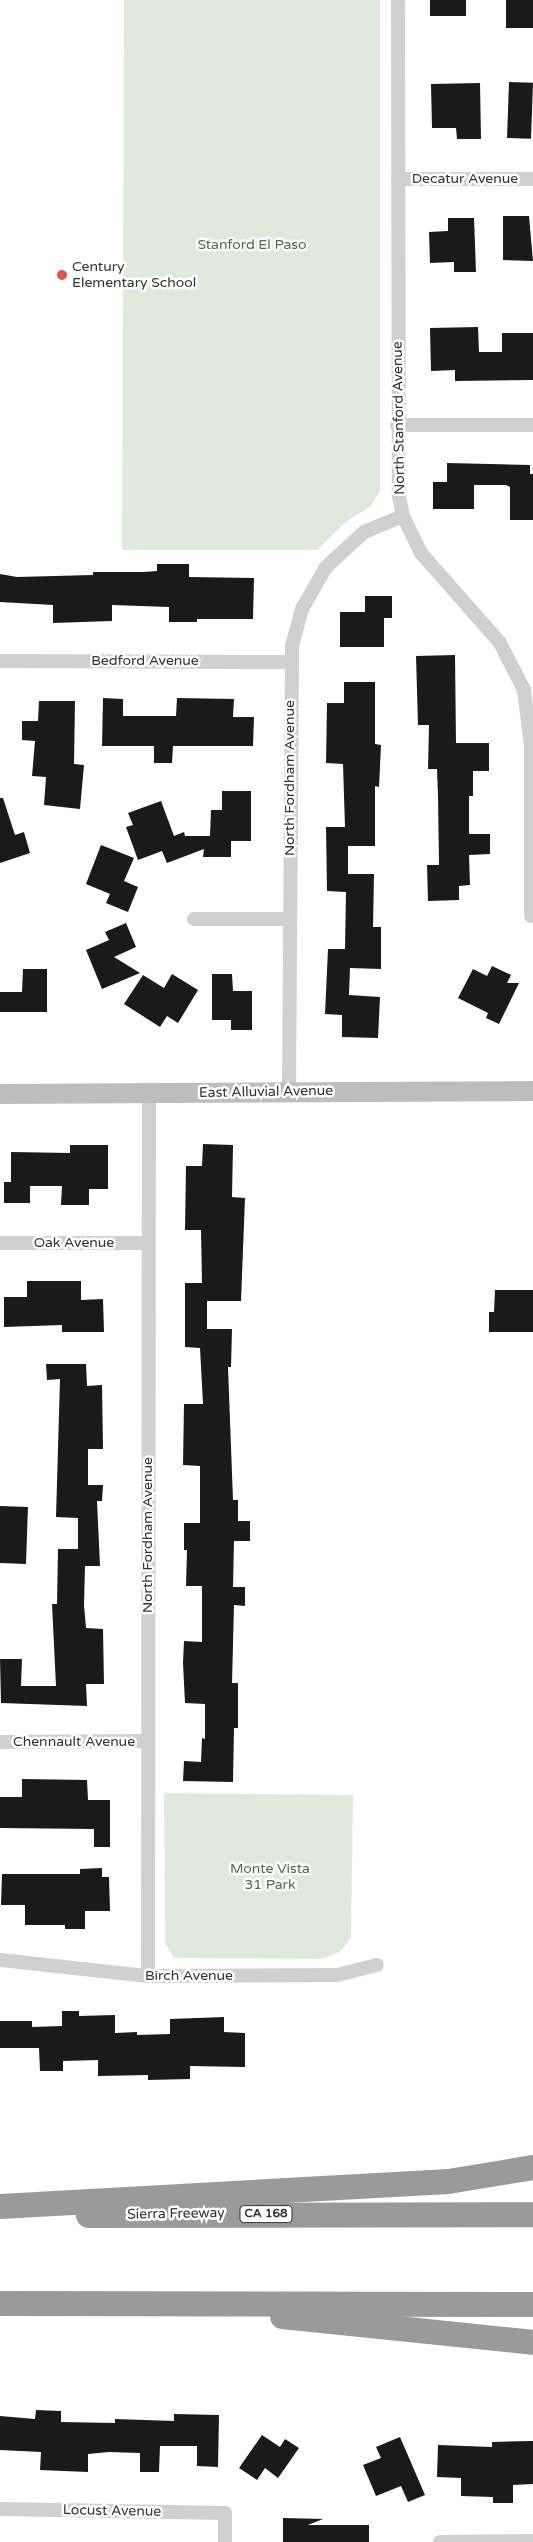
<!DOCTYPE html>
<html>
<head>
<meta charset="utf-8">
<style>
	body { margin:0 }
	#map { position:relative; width:533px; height:2542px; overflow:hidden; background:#fff; font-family:"Varela Round",sans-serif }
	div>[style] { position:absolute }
	.green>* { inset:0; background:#e1e9dd }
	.building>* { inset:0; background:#1a1a1a; transform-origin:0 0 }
	.street>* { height:14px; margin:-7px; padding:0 7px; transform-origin:7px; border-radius:7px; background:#d0d0d0 }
	.secondary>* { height:20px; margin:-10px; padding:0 10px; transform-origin:10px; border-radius:10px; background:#bdbdbd }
	.highway>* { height:25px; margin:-12.5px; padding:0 12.5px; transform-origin:12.5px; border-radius:12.5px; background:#9a9a9a }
	.dots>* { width:14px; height:14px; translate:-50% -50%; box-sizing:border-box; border:2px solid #fff; border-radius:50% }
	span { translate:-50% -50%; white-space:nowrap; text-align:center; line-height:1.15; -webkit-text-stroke:5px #fff; paint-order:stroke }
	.shield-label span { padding:1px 4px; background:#fff; border:1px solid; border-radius:4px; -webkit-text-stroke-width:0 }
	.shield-label { font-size:12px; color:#333; font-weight:700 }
	.street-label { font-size:14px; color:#333 }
	.park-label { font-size:14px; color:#4e6d42 }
	.poi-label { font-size:14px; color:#333 }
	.left { translate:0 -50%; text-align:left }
</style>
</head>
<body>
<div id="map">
	<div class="green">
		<i style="clip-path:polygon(124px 0,380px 0,380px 491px,370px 507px,347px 521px,317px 550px,122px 550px)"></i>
		<i style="clip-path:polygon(164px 1793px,353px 1795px,351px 1938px,340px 1952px,322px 1959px,174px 1958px,165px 1943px)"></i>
	</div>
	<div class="building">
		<i style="left:430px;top:0;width:36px;height:16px"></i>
		<i style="left:506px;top:0;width:27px;height:28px"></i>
		<i style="left:509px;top:82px;width:24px;height:56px;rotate:2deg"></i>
		<i style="clip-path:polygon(480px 83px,481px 139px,457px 139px,456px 128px,432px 128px,431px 84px)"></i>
		<i style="clip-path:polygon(503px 216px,529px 216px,533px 261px,503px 260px)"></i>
		<i style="clip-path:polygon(448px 218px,474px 218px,476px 272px,454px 272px,454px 262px,430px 263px,429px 232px,448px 231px)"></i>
		<i style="clip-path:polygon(478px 327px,479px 352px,502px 352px,502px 333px,533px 333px,533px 380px,455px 381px,455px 370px,431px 371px,430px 328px)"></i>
		<i style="clip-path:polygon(447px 463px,530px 465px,530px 474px,533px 474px,533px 520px,510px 520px,510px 487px,506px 485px,474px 485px,474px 509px,433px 509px,433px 482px,447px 482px)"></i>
		<i style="clip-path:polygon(157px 564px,189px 564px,189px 577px,254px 578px,253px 619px,197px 619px,197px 622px,169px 622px,169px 607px,112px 605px,112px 621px,53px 623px,53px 605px,0 602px,0 574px,17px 577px,93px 575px,93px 572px,144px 572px,157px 571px)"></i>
		<i style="clip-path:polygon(365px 596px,392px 596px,392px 618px,384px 618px,384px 647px,340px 647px,340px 612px,365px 612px)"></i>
		<i style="clip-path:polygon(455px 655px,456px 743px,489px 743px,489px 771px,473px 771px,473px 796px,469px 796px,469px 834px,490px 834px,490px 854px,469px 855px,470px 885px,459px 886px,459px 900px,428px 901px,427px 865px,439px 865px,438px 796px,437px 769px,428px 769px,429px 725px,418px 725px,416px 656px)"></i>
		<i style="clip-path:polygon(344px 682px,375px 682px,375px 744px,381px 745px,379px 787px,375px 786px,375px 846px,348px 846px,348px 874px,374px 874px,373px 927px,381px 927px,381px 969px,350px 968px,349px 995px,380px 997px,378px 1038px,342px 1037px,342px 1015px,325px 1014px,328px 949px,345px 949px,346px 892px,327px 891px,326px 827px,345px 827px,343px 764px,326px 763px,327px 703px,344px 703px)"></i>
		<i style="clip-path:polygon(103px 698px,123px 699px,123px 716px,176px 716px,177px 698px,234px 699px,233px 717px,254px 717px,253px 746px,173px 746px,172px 763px,154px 763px,154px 746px,102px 746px)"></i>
		<i style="clip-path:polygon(39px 701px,75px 701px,74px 764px,84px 765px,80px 809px,44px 805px,46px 777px,32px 776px,35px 741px,22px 740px,22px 721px,38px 721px)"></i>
		<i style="clip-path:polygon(222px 791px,251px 791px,251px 841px,231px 841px,231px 857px,203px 857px,204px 849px,167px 863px,162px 851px,138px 860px,126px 827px,133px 825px,128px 813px,161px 801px,174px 836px,184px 832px,185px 836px,210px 836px,211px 810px,222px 810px)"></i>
		<i style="clip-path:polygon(0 798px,3px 798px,15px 835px,24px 832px,30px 853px,0 863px)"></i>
		<i style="clip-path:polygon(101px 845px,134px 858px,124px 881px,138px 887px,128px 912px,106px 903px,110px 894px,86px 884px)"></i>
		<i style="clip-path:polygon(126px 923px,136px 947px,114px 957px,140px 973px,102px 989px,86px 950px,109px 940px,105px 932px)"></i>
		<i style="clip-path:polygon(492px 966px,511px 975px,507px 983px,519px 983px,499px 1024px,486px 1018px,488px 1013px,458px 998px,473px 969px,487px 976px)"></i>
		<i style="clip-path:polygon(23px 969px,47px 969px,47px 1012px,0 1012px,0 992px,22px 992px)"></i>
		<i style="clip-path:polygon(172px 974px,198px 990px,178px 1023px,167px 1016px,160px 1027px,124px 1004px,143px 975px,164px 988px)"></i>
		<i style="clip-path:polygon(212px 974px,232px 974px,233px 991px,252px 991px,252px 1030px,231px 1030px,231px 1020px,212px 1020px)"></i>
		<i style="clip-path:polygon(203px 1144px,233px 1145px,232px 1197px,245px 1198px,241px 1301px,207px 1301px,207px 1329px,232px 1329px,231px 1367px,228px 1367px,233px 1500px,238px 1500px,238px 1521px,250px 1521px,250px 1541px,234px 1541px,233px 1587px,245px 1587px,245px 1606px,234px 1605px,232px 1683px,238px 1683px,238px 1728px,234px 1728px,233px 1782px,183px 1781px,184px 1761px,201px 1762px,202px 1738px,205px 1739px,205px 1704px,185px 1703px,183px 1663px,184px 1641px,202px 1642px,202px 1586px,186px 1586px,187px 1550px,184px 1550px,184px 1523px,200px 1523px,200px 1466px,183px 1465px,184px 1404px,203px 1404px,200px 1348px,185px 1347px,185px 1283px,202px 1283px,201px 1230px,185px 1230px,186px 1166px,202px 1166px)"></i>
		<i style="clip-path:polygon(70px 1145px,108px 1145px,108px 1189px,89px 1189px,89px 1205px,61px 1205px,62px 1186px,30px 1186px,30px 1203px,4px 1203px,4px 1182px,11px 1182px,11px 1152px,70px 1153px)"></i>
		<i style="clip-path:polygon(27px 1281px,81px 1281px,81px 1300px,103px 1299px,104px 1332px,62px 1332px,62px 1325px,4px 1327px,4px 1297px,27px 1297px)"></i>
		<i style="clip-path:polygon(495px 1290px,533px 1290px,533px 1332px,489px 1332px,489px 1312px,494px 1312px)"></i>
		<i style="clip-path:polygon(46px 1364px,86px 1364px,87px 1386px,102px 1385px,103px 1449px,88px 1449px,88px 1485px,103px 1485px,102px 1501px,97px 1501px,100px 1566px,85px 1566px,84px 1605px,86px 1628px,103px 1629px,104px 1684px,86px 1684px,87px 1706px,1px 1703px,0 1659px,22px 1659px,21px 1686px,56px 1686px,52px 1604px,57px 1604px,58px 1549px,78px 1549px,78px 1518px,56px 1517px,60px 1379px,47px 1380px)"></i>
		<i style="left:0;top:1506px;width:28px;height:57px;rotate:2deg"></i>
		<i style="clip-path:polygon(22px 1779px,87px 1780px,88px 1800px,110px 1800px,110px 1847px,94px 1847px,94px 1829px,0 1828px,0 1797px,22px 1797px)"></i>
		<i style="clip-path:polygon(102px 1868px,102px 1877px,109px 1877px,110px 1911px,85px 1911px,85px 1929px,65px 1929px,65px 1925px,25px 1925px,25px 1905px,1px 1905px,2px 1874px,80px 1874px,80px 1869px)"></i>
		<i style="clip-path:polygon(62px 2011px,79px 2011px,79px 2016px,115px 2015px,115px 2033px,137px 2032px,137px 2035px,170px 2034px,170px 2019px,224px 2017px,224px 2032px,245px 2033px,245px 2067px,190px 2066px,190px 2079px,148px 2080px,148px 2075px,98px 2076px,98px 2060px,63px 2061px,63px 2071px,40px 2071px,39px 2048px,0 2048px,0 2021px,32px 2021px,32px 2027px,62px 2026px)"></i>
		<i style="clip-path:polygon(36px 2410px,61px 2411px,61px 2422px,115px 2423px,115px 2419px,174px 2421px,174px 2414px,219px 2415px,218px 2467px,197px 2466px,197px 2446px,160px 2446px,159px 2472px,140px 2472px,140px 2453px,109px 2452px,88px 2454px,88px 2472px,40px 2470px,41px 2452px,0 2450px,0 2416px,35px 2419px)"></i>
		<i style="clip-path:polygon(262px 2435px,280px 2447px,285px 2439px,299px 2448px,278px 2478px,265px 2468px,257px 2480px,239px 2468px)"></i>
		<i style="clip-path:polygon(400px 2437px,425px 2495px,408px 2502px,401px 2486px,376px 2496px,363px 2465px,381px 2458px,376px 2447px)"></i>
		<i style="clip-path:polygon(533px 2441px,533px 2484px,513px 2485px,513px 2503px,493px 2503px,493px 2497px,461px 2496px,461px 2478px,437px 2477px,438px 2445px,492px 2447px,492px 2442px)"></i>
		<i style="clip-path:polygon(283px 2518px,323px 2519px,308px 2525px,369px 2525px,369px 2542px,283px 2542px)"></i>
	</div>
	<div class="street">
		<i style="left:398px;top:0;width:496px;rotate:89.9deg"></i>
		<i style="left:399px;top:496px;width:20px;rotate:79deg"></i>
		<i style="left:403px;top:516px;width:41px;rotate:64.1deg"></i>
		<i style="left:421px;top:553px;width:120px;rotate:48.7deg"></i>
		<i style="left:500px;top:643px;width:53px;rotate:62.9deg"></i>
		<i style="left:524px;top:690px;width:56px;rotate:82.9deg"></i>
		<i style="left:531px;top:746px;width:170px;rotate:90deg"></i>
		<i style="left:398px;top:179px;width:135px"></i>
		<i style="left:397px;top:425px;width:136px"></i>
		<i style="left:0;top:661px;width:291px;rotate:0.2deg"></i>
		<i style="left:194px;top:919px;width:95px"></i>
		<i style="left:289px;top:1091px;width:445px;rotate:-89.6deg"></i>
		<i style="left:292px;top:646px;width:38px;rotate:-75deg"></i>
		<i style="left:302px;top:609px;width:48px;rotate:-60.3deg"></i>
		<i style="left:326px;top:567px;width:52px;rotate:-42.6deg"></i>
		<i style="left:364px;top:532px;width:42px;rotate:-22.3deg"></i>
		<i style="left:0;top:1243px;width:148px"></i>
		<i style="left:0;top:1742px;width:148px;rotate:-0.4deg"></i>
		<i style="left:0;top:1960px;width:149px;rotate:6.2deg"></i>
		<i style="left:148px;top:1976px;width:189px;rotate:-0.3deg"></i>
		<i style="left:337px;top:1975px;width:41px;rotate:-14deg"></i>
		<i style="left:148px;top:1976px;width:882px;rotate:-89.94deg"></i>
		<i style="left:0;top:2509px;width:225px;rotate:1deg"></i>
		<i style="left:225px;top:2513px;width:29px;rotate:90deg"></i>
		<i style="left:440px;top:2542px;width:93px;rotate:-0.6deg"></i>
	</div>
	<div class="secondary">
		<i style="left:0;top:1094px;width:533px;rotate:-0.32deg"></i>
	</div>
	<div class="highway">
		<i style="left:0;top:2206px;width:449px;rotate:-3.2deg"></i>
		<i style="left:448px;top:2181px;width:86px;rotate:-9.4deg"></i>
		<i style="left:88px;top:2215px;width:445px;rotate:-0.1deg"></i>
		<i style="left:0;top:2303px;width:533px;rotate:0.11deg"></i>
		<i style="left:282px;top:2316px;width:252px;rotate:5.9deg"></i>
	</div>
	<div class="dots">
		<i style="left:62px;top:275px;background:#db5544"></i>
	</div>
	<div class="shield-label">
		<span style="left:266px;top:2214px">CA 168</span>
	</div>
	<div class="street-label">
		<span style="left:465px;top:179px">Decatur Avenue</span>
		<span style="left:399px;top:418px;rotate:-91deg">North Stanford Avenue</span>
		<span style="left:145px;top:661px">Bedford Avenue</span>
		<span style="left:290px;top:778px;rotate:-90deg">North Fordham Avenue</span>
		<span style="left:266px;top:1092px;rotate:-1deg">East Alluvial Avenue</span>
		<span style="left:74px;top:1243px">Oak Avenue</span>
		<span style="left:148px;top:1535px;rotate:-90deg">North Fordham Avenue</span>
		<span style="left:74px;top:1742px">Chennault Avenue</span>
		<span style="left:189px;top:1976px">Birch Avenue</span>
		<span style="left:176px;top:2214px;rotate:-1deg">Sierra Freeway</span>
		<span style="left:112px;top:2511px;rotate:1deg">Locust Avenue</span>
	</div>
	<div class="park-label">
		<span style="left:252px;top:245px">Stanford El Paso</span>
		<span style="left:270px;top:1877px">Monte Vista<br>31 Park</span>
	</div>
	<div class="poi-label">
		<span class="left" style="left:72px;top:275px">Century<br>Elementary School</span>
	</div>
</div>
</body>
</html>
